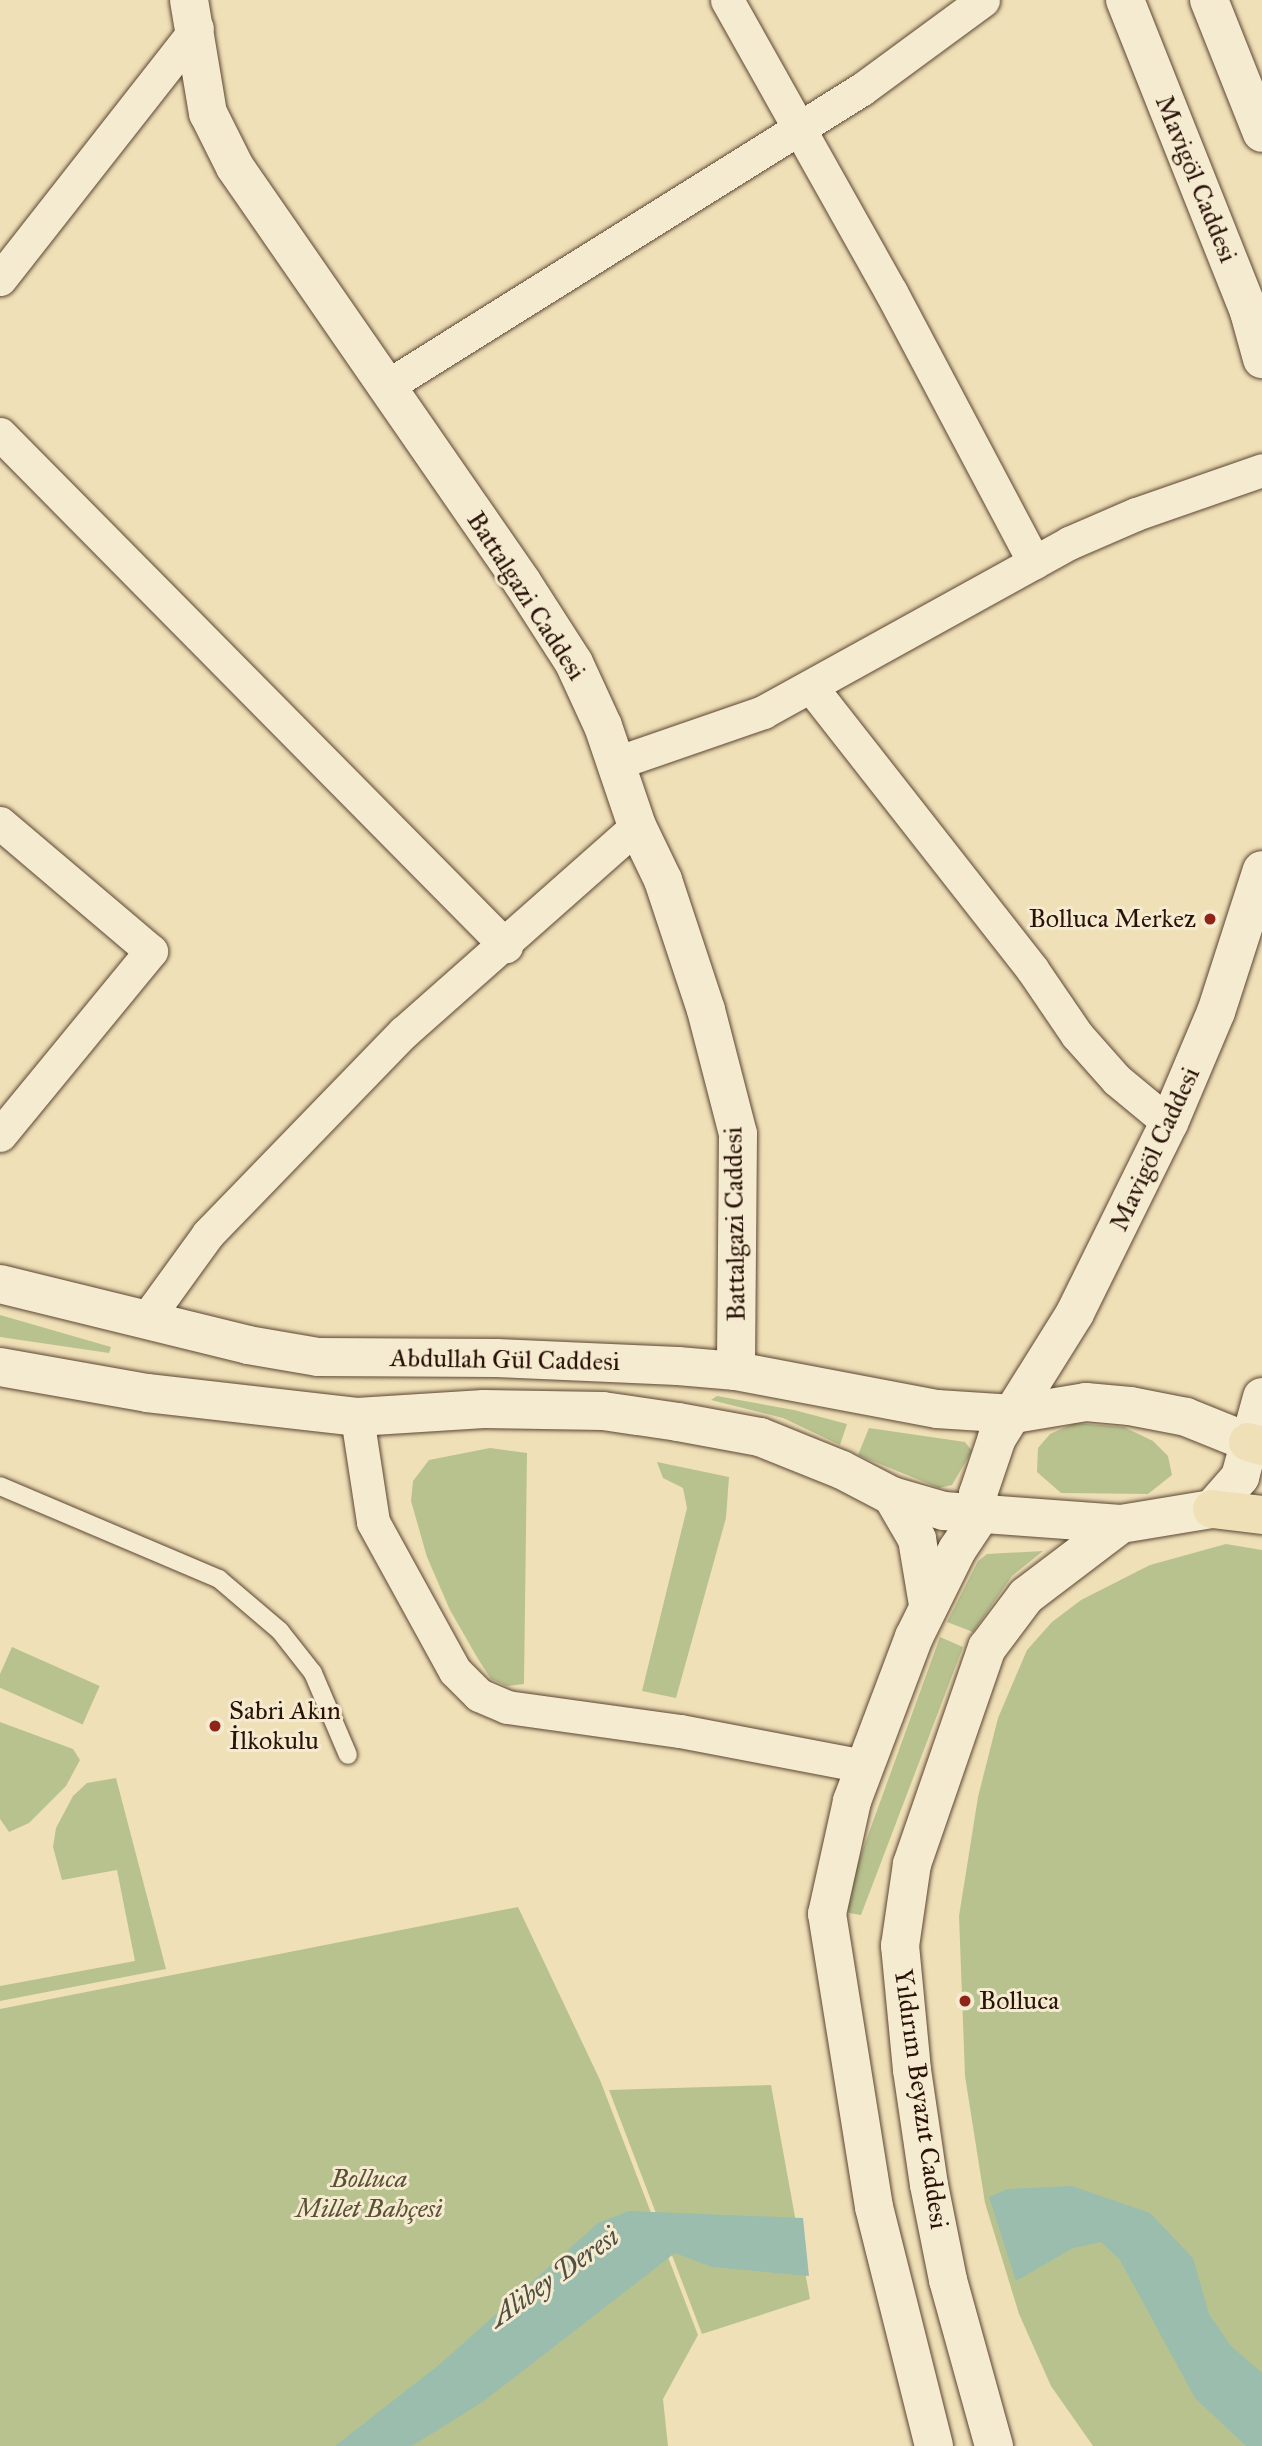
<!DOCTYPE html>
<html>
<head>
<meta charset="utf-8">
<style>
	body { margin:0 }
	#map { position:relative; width:1262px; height:2446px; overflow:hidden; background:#f0e0b7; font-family:"IM FELL Great Primer",serif }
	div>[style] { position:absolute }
	.green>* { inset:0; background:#b8c28f; transform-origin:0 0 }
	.water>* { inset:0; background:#9abdae }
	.roads { filter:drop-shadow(0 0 2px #5c4634) drop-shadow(0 0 2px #5c4634) }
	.lane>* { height:18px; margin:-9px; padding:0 9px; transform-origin:9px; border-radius:9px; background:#f5ebd0 }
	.street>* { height:33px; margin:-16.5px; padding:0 16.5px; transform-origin:16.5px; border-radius:16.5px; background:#f5ebd0 }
	.secondary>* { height:38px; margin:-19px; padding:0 19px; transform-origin:19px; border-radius:19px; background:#f5ebd0 }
	.primary>* { height:38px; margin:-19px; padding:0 19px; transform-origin:19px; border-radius:19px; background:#f0e0b7 }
	.dots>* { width:19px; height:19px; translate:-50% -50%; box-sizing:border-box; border:4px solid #f5ebd0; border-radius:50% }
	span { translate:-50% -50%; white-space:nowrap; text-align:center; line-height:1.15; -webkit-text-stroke:6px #f5ebd0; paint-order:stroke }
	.street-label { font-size:26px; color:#2a1208 }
	.poi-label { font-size:26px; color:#2a1208 }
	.right { translate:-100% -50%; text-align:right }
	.left { translate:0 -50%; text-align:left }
	.park-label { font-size:26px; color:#5c5037; font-style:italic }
	.water-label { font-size:28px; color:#514e42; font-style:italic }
</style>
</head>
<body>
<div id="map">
	<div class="green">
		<i style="clip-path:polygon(0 1315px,111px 1347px,109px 1353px,0 1337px)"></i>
		<i style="clip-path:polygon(717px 1396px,794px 1410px,847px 1424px,840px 1445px,783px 1418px,711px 1400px)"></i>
		<i style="clip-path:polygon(1075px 1423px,1124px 1427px,1153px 1441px,1168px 1456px,1172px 1475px,1148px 1494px,1061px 1493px,1037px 1472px,1038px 1448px,1050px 1434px)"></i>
		<i style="clip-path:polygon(869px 1428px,965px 1442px,972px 1451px,952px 1485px,939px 1488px,858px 1455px)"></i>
		<i style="clip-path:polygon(490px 1448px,527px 1453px,524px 1684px,507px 1686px,491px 1679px,478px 1659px,450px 1610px,427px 1557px,411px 1501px,413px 1481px,429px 1460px)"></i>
		<i style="clip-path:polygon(657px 1462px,729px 1477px,726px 1518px,676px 1698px,642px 1691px,687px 1508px,683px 1488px,663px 1478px)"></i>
		<i style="clip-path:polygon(1226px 1544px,1262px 1550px,1262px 2446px,1093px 2446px,1051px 2386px,1019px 2314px,985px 2203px,965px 2076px,959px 1916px,978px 1797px,998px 1718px,1027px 1650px,1052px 1622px,1081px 1600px,1150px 1565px)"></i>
		<i style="clip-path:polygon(1043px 1551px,1012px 1576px,973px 1632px,947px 1622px,978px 1561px,987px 1554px)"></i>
		<i style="clip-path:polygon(940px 1637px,963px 1647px,861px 1915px,849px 1913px,845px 1904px,855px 1871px)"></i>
		<i style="left:12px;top:1647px;width:96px;height:42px;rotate:24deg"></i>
		<i style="clip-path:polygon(0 1722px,73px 1749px,80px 1760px,66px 1786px,29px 1823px,9px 1832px,0 1819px)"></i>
		<i style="clip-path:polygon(116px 1778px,166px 1969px,0 2001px,0 1986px,135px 1961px,117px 1870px,62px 1880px,53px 1847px,56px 1828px,73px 1796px,87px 1783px)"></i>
		<i style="clip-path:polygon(518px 1907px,600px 2080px,698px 2335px,663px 2399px,668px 2446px,0 2446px,0 2009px)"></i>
		<i style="clip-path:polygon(771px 2085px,810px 2299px,702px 2334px,609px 2090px)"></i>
	</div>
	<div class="water">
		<i style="clip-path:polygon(1072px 2186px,1150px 2213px,1193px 2258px,1209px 2314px,1231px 2346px,1262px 2373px,1262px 2446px,1246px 2446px,1195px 2398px,1120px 2260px,1101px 2242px,1073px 2248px,1016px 2281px,989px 2197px,1007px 2189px)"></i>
		<i style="clip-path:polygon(629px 2211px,803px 2218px,809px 2276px,712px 2267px,675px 2253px,484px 2401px,412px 2446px,335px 2446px,440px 2364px,598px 2223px)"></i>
	</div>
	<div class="roads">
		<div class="lane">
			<i style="left:0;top:1486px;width:238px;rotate:23deg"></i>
			<i style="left:219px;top:1579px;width:80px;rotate:40.4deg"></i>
			<i style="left:280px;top:1631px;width:53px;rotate:51.8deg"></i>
			<i style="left:313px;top:1673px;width:89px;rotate:66.9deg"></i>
		</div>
		<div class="street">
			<i style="left:727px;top:0;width:335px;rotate:60.7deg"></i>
			<i style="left:891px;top:292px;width:306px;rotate:62.1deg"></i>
			<i style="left:0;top:279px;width:319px;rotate:-51.9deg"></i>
			<i style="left:387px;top:386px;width:560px;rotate:-32.02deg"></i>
			<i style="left:862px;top:89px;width:150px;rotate:-36.3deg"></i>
			<i style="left:0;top:434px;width:720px;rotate:45.34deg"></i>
			<i style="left:811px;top:687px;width:358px;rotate:51.9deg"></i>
			<i style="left:1032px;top:969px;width:80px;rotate:55.7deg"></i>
			<i style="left:1077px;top:1035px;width:60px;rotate:48.4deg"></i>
			<i style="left:1117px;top:1080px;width:67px;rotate:39.6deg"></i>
			<i style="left:616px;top:763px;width:156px;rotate:-19.1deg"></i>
			<i style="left:763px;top:712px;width:350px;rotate:-28.9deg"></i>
			<i style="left:1069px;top:543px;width:73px;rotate:-23.4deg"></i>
			<i style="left:1136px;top:514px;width:133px;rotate:-19.2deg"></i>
			<i style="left:0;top:823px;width:198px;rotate:40.3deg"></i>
			<i style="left:151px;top:951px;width:238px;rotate:129.4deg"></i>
			<i style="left:145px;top:1321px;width:107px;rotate:-54.1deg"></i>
			<i style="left:208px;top:1234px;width:281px;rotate:-45.9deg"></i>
			<i style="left:404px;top:1032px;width:311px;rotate:-41.5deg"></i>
			<i style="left:357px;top:1417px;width:106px;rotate:81.3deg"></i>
			<i style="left:373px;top:1522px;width:170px;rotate:61.2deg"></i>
			<i style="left:455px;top:1671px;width:34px;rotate:45deg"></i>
			<i style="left:479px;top:1695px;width:30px;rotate:23deg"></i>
			<i style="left:507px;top:1707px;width:175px;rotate:7.9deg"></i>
			<i style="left:680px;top:1731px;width:187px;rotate:10.8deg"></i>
		</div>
		<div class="secondary">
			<i style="left:189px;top:0;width:115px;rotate:80.5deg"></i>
			<i style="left:208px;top:113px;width:60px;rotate:63.4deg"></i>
			<i style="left:235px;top:167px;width:505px;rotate:55.33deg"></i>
			<i style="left:522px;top:582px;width:96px;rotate:57.3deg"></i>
			<i style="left:574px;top:663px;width:69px;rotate:65.3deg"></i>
			<i style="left:603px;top:726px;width:106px;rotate:71.2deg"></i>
			<i style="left:637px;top:826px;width:60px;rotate:64.3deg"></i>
			<i style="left:663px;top:880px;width:137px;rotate:71.7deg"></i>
			<i style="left:706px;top:1010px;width:128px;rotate:75.5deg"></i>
			<i style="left:738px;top:1134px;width:237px;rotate:90.5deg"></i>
			<i style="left:1125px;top:0;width:336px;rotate:68.3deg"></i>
			<i style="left:1249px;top:312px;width:49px;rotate:74.5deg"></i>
			<i style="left:1209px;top:0;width:143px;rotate:68.3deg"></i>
			<i style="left:0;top:1284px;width:255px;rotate:13.8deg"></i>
			<i style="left:248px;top:1345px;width:71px;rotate:9.7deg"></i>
			<i style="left:318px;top:1357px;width:179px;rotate:0.3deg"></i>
			<i style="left:497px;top:1358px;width:181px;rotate:2.5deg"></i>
			<i style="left:678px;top:1366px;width:58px;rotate:4.9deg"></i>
			<i style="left:736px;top:1371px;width:205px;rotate:10.7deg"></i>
			<i style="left:937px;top:1409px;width:77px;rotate:3.7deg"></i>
			<i style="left:1014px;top:1414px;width:73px;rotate:-9.5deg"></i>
			<i style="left:1086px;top:1402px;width:44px;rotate:5.2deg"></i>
			<i style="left:1130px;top:1406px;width:57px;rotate:11.1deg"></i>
			<i style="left:1186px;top:1417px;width:67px;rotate:22deg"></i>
			<i style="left:0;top:1367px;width:149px;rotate:10deg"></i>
			<i style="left:147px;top:1393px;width:211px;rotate:6.5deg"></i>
			<i style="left:357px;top:1417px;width:127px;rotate:-3.6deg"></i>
			<i style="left:484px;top:1409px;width:119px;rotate:1deg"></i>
			<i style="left:603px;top:1411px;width:76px;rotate:8.3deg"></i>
			<i style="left:678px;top:1422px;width:83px;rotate:10.4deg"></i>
			<i style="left:760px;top:1437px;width:88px;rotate:21.9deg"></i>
			<i style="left:842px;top:1470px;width:56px;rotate:27.5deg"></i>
			<i style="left:892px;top:1496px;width:54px;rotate:16.1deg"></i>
			<i style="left:944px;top:1511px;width:177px;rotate:4.2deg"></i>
			<i style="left:1121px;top:1524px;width:92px;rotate:-9.4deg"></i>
			<i style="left:1212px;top:1509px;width:43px;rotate:-48.8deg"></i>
			<i style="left:1240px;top:1477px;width:83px;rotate:-74.6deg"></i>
			<i style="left:892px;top:1496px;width:50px;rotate:59.8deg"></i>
			<i style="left:917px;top:1539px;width:67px;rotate:80.5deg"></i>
			<i style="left:934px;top:2446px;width:246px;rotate:-104.1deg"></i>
			<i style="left:874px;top:2207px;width:297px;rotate:-99.1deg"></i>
			<i style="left:827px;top:1914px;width:116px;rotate:-77.5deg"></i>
			<i style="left:852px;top:1801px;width:175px;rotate:-69.3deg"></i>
			<i style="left:914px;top:1637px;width:97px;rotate:-63.7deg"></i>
			<i style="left:957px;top:1550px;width:43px;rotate:-56.3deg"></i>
			<i style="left:981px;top:1514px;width:20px;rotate:-99deg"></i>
			<i style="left:978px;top:1494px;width:59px;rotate:-71.3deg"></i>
			<i style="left:997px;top:1438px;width:147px;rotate:-58deg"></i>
			<i style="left:1075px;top:1313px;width:212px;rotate:-63.7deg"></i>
			<i style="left:1169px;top:1123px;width:121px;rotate:-67.1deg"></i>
			<i style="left:1216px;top:1012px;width:149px;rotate:-72.1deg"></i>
			<i style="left:994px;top:2446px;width:172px;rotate:-105.5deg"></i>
			<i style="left:948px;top:2280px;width:97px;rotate:-101.3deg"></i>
			<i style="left:929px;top:2185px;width:116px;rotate:-98.4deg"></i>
			<i style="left:912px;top:2070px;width:125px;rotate:-95.5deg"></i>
			<i style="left:900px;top:1946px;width:83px;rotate:-81.7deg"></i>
			<i style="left:912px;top:1864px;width:229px;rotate:-70.9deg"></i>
			<i style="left:987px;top:1648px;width:65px;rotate:-53.1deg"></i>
			<i style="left:1026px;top:1596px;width:119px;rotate:-37.2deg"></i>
		</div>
		<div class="primary">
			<i style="left:1248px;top:1442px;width:15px;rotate:16deg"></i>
			<i style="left:1212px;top:1509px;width:50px;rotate:6.8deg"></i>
		</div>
	</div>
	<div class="dots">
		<i style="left:1210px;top:919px;background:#8f2418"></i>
		<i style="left:215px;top:1726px;background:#8f2418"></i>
		<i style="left:965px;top:2001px;background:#8f2418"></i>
	</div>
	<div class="street-label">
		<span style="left:1196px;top:179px;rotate:68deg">Mavigöl Caddesi</span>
		<span style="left:526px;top:596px;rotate:57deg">Battalgazi Caddesi</span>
		<span style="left:1155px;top:1149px;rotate:-65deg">Mavigöl Caddesi</span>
		<span style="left:735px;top:1224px;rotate:-91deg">Battalgazi Caddesi</span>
		<span style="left:505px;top:1360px;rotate:1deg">Abdullah Gül Caddesi</span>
		<span style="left:921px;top:2099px;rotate:82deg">Yıldırım Beyazıt Caddesi</span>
	</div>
	<div class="poi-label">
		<span class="right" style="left:1196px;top:919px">Bolluca Merkez</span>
		<span class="left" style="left:229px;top:1726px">Sabri Akın<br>İlkokulu</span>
		<span class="left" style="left:979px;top:2001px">Bolluca</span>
	</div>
	<div class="park-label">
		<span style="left:369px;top:2194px">Bolluca<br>Millet Bahçesi</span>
	</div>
	<div class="water-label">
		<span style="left:554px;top:2277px;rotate:-35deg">Alibey Deresi</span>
	</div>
</div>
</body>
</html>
